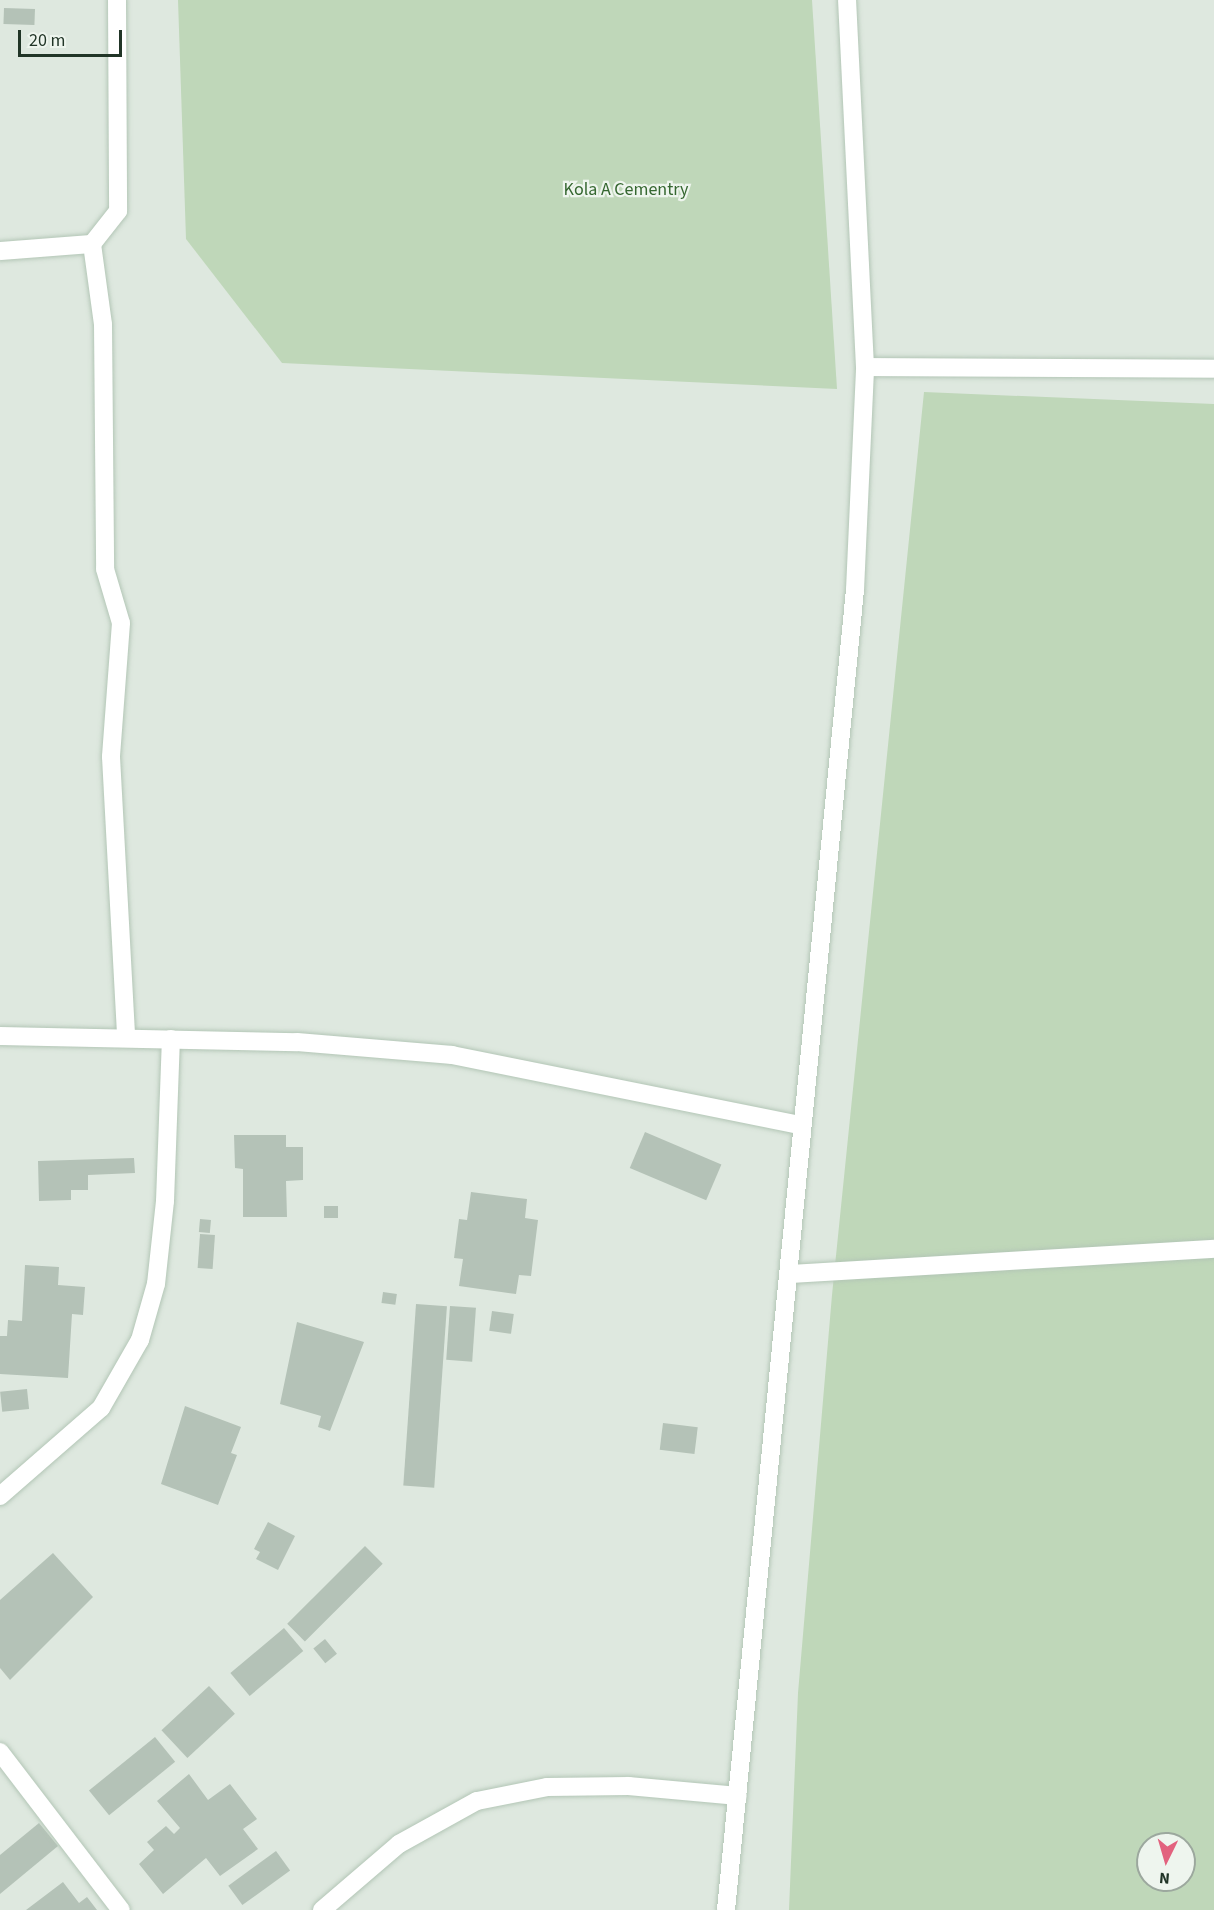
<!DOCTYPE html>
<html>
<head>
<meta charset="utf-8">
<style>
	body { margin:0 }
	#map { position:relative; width:1214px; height:1910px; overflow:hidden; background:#dee8df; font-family:"Source Sans 3",sans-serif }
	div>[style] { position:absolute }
	.green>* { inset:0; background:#bfd7b9 }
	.building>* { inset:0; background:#b4c2b7; transform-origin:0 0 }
	.roads { filter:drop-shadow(0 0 2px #b3c6b6) drop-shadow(0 0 2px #b3c6b6) }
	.lane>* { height:18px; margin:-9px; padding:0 9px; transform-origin:9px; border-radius:9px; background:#fff }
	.street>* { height:18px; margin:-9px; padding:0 9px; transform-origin:9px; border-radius:9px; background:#fff }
	.secondary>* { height:18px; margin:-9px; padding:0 9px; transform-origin:9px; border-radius:9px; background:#fff }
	span { translate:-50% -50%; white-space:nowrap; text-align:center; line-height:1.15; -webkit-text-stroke:4.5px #eef5ee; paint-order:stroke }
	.park-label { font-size:18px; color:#356730 }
	.north { position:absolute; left:1136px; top:1832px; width:60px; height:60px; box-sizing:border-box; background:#eef5ee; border:2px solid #9ca89e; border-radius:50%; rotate:185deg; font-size:16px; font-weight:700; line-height:24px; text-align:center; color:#213527 }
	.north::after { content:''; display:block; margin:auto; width:21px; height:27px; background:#e2627e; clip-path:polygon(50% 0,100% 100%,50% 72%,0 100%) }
	.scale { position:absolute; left:18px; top:30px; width:104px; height:27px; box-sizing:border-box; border:3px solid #213527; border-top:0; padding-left:8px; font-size:18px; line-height:21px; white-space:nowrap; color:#213527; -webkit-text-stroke:4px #eef5ee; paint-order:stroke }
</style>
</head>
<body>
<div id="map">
	<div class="green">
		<i style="clip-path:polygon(178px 0,812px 0,837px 389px,282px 363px,186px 239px)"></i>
		<i style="clip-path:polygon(evenodd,924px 392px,1214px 404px,1214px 1910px,789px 1910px,798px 1693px,832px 1295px,924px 392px,1148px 1844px,1184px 1844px,1184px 1880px,1148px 1880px,1148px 1844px)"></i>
	</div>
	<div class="building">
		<i style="left:4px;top:8px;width:31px;height:16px;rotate:2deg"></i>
		<i style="left:645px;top:1132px;width:83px;height:39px;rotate:23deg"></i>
		<i style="clip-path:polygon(234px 1135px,286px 1135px,286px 1147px,303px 1147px,303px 1180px,286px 1181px,287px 1217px,243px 1217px,243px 1169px,235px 1168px)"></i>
		<i style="clip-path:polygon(134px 1158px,135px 1173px,88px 1175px,88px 1190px,71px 1190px,71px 1200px,39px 1201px,38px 1161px)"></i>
		<i style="clip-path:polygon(471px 1192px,527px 1199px,525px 1218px,538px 1220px,531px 1276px,519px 1275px,516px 1294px,459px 1286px,463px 1259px,454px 1258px,459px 1219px,467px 1220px)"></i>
		<i style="left:324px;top:1206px;width:14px;height:12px"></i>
		<i style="left:200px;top:1219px;width:11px;height:13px;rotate:5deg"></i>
		<i style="left:200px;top:1234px;width:15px;height:34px;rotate:4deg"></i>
		<i style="clip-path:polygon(25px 1265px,59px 1267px,58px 1285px,85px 1287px,83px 1315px,72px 1314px,68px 1378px,0 1374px,0 1336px,7px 1336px,8px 1320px,22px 1321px)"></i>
		<i style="left:383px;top:1292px;width:14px;height:11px;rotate:8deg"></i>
		<i style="left:416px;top:1304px;width:31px;height:182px;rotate:4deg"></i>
		<i style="left:450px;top:1306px;width:26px;height:54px;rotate:4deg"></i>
		<i style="left:492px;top:1311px;width:22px;height:20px;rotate:8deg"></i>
		<i style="clip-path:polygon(297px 1322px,364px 1342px,330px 1431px,318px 1427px,321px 1416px,280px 1404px)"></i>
		<i style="left:27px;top:1389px;width:20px;height:27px;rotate:84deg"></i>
		<i style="clip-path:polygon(185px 1406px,241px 1427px,231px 1453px,237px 1455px,218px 1505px,161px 1484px)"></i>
		<i style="left:663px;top:1423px;width:35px;height:27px;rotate:7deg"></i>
		<i style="clip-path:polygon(268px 1522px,295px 1536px,278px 1570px,256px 1559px,260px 1552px,254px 1549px)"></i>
		<i style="left:365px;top:1546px;width:25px;height:110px;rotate:45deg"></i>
		<i style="clip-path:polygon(53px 1553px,93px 1597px,10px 1680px,0 1668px,0 1600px)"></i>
		<i style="left:284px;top:1628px;width:30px;height:70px;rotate:50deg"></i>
		<i style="left:325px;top:1639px;width:19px;height:15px;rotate:51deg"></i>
		<i style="left:209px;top:1686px;width:38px;height:65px;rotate:47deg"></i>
		<i style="left:155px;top:1737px;width:32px;height:85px;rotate:51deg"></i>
		<i style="clip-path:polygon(189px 1774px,208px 1800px,230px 1784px,257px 1819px,243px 1829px,258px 1849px,220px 1876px,206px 1858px,163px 1894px,139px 1864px,154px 1850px,147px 1842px,166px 1826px,174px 1834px,180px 1828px,157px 1801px)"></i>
		<i style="clip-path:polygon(39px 1823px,58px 1846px,0 1894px,0 1855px)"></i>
		<i style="left:276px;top:1851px;width:24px;height:59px;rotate:54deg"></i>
		<i style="clip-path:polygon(63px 1882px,79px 1903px,87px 1897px,97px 1910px,26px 1910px)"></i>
	</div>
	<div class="roads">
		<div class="lane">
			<i style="left:865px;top:367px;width:349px;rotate:0.3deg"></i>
			<i style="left:791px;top:1274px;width:424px;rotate:-3.4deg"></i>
		</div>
		<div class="street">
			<i style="left:117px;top:0;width:211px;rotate:89.7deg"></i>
			<i style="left:118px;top:211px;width:42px;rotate:128.2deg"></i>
			<i style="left:92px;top:244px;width:81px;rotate:82.2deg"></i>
			<i style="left:103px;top:324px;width:245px;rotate:89.5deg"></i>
			<i style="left:105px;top:569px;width:56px;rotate:73.5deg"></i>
			<i style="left:121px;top:623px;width:134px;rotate:94.3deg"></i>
			<i style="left:111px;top:757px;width:278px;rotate:86.9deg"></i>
			<i style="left:0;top:251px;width:92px;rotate:-4.4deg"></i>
			<i style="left:0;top:1036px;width:297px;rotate:1.2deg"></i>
			<i style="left:297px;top:1042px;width:156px;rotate:4.8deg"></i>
			<i style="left:452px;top:1055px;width:355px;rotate:11.4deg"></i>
			<i style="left:0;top:1496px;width:134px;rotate:-41.1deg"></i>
			<i style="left:101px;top:1408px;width:78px;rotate:-60.2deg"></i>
			<i style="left:140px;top:1340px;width:58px;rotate:-74.1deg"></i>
			<i style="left:156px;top:1284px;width:83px;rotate:-83.8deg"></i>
			<i style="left:165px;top:1201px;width:162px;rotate:-87.9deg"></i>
			<i style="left:0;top:1752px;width:199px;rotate:52.6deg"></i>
			<i style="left:322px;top:1910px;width:101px;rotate:-40.6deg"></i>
			<i style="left:399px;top:1844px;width:89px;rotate:-28.9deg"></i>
			<i style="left:477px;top:1801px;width:71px;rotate:-11.3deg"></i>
			<i style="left:547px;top:1787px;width:82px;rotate:-0.7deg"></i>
			<i style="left:629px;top:1786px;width:109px;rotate:5.2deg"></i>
		</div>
		<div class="secondary">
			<i style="left:726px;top:1910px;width:1326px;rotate:-84.42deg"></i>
			<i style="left:855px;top:590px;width:223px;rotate:-87.4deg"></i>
			<i style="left:865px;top:367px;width:367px;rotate:-92.8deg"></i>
		</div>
	</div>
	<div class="park-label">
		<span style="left:626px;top:190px">Kola A Cementry</span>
	</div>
	<div class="north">N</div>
	<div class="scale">20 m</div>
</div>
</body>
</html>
